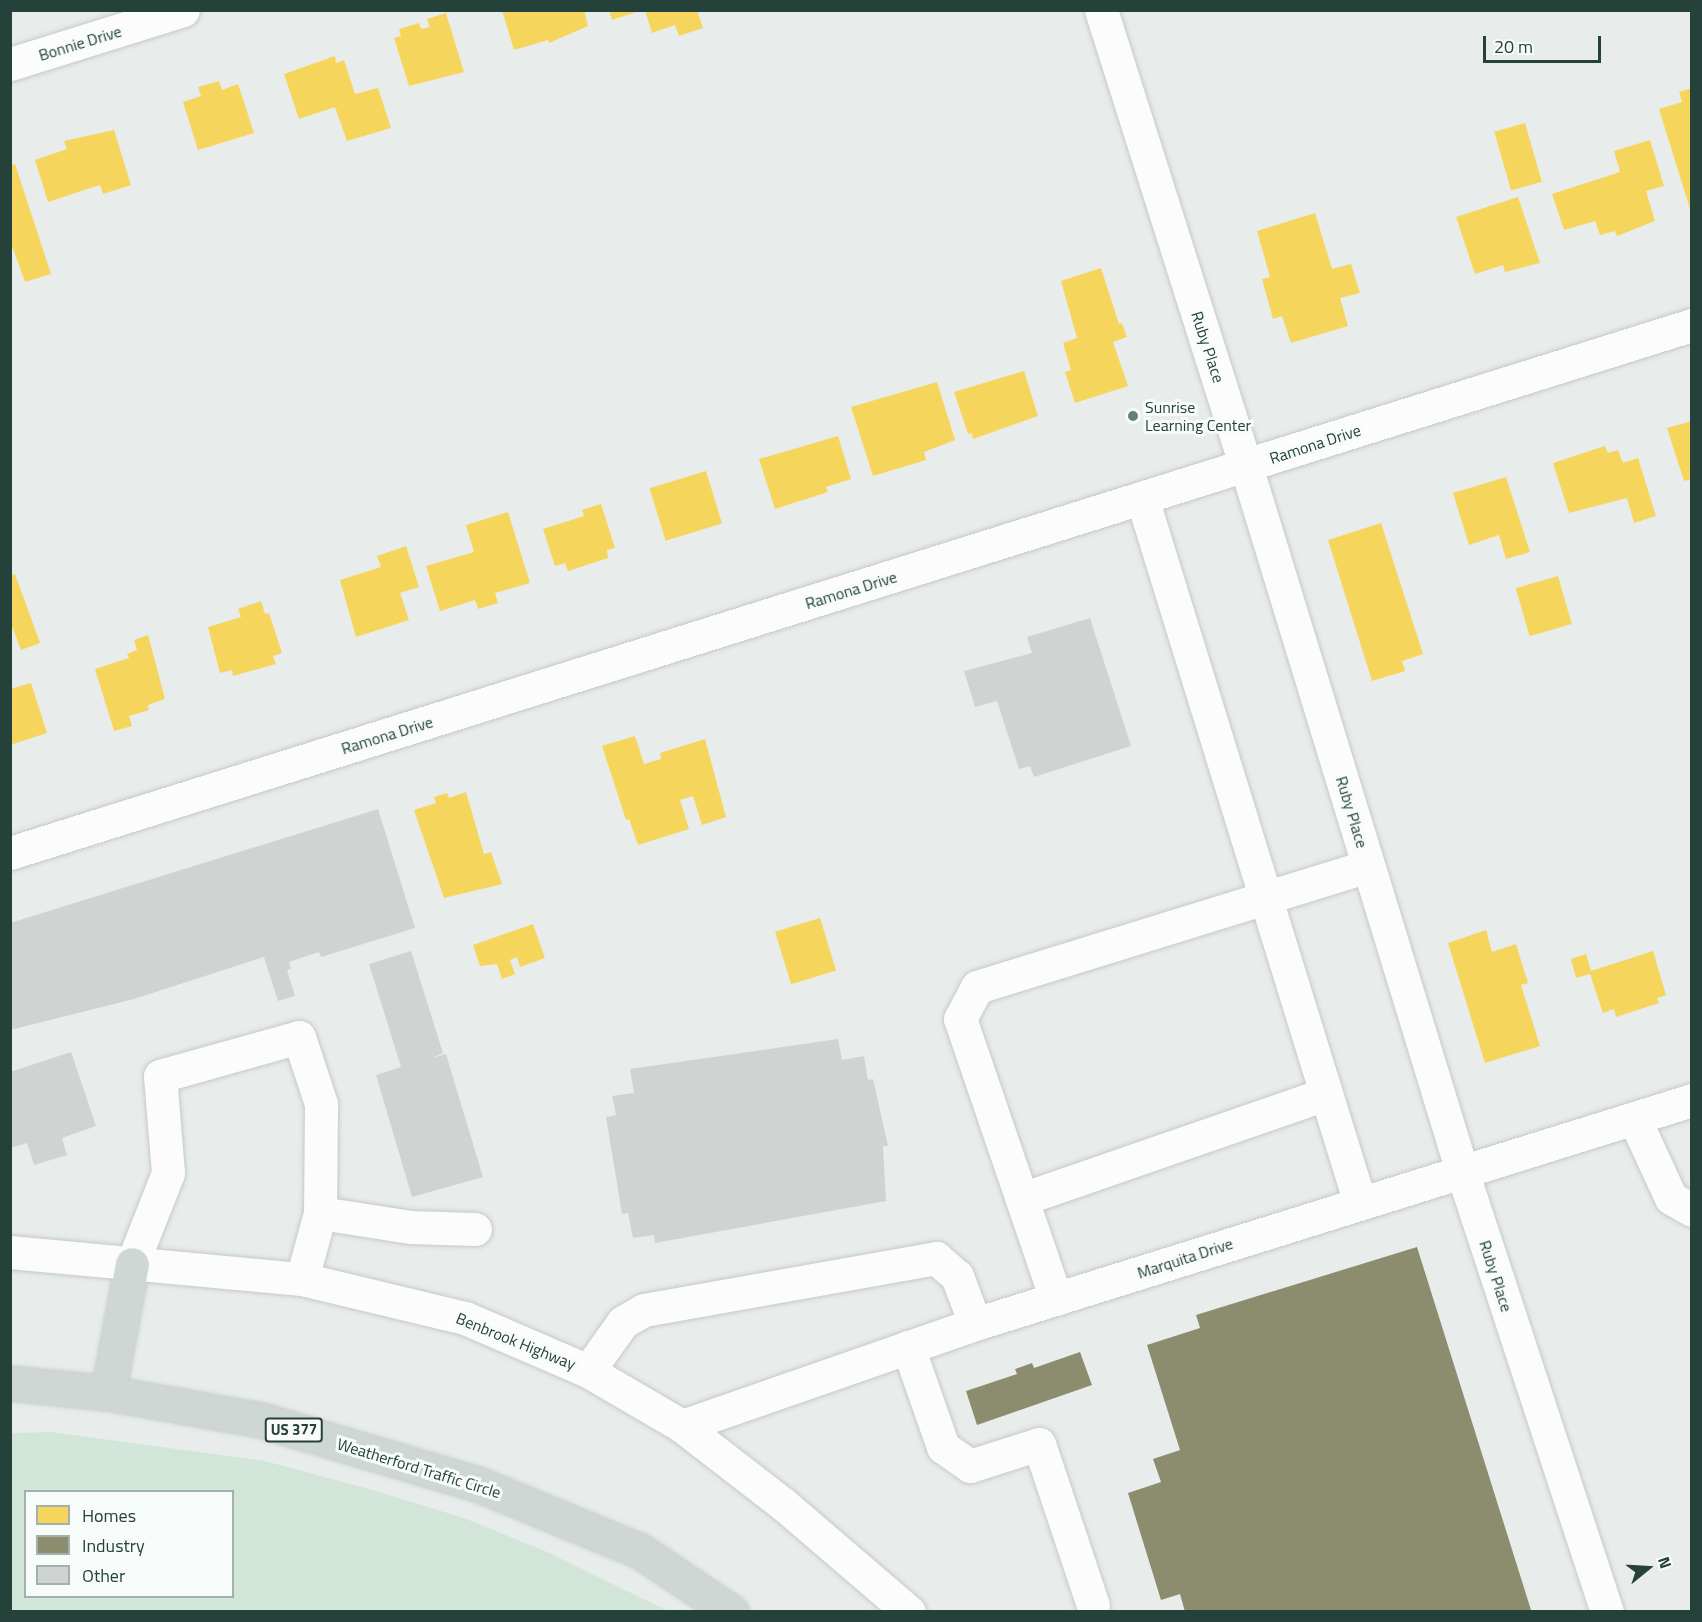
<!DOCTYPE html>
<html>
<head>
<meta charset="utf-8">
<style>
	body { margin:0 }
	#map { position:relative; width:1702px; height:1622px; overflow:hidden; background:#e8edeb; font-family:"Titillium Web",sans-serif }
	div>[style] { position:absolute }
	.green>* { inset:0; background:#d1e6d8 }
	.homes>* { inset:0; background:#f6d55c; transform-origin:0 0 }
	.industry>* { inset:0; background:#8c8c6e }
	.building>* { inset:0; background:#cfd4d2 }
	.roads { filter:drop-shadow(0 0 2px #c5cac8) drop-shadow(0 0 2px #c5cac8) }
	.minor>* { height:33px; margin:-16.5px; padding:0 16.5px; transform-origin:16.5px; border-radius:16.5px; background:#fcfcfc }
	.major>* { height:33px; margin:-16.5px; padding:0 16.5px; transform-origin:16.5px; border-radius:16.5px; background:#cfd7d5 }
	.dots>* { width:16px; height:16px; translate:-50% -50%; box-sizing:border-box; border:3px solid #f7fbf9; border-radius:50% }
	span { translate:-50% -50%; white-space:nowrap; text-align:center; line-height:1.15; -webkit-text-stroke:6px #f7fbf9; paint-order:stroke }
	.shield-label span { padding:2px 4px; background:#f7fbf9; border:2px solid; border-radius:4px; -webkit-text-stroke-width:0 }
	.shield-label { font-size:15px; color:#24423a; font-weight:700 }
	.street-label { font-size:16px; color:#24423a }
	.poi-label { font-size:16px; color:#24423a }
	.left { translate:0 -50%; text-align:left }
	.frame { position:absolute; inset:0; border:12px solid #24423a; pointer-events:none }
	.legend { position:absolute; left:24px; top:1490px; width:210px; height:108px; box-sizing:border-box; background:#f7fbf9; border:2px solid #a3b1ad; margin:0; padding:8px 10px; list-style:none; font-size:18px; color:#24423a }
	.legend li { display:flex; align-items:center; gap:12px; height:30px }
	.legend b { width:30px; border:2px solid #a3b1ad }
	.north { position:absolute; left:1618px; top:1538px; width:60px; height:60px; -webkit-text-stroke:4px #f7fbf9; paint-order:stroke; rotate:72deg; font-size:16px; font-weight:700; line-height:24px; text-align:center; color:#24423a }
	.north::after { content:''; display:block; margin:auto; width:21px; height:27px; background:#24423a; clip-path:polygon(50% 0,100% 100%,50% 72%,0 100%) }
	.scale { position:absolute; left:1483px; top:36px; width:118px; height:27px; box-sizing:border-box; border:3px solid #24423a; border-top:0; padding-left:8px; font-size:18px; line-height:21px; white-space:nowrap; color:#24423a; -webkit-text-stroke:4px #f7fbf9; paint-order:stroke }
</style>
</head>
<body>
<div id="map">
	<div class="green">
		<i style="clip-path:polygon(evenodd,51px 1432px,265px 1461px,369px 1489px,464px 1518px,545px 1551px,668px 1611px,11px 1611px,11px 1433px,51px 1432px,26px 1492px,232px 1492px,232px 1596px,26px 1596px,26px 1492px)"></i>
	</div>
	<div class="homes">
		<i style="clip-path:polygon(502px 10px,584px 10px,588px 26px,549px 43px,548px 40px,514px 50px)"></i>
		<i style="clip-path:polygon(609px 10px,639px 10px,639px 11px,612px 20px)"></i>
		<i style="clip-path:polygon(645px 10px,697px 10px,703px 28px,679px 36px,675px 25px,652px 33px)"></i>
		<i style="clip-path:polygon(446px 13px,464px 72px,409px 86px,394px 38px,401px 36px,399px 29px,419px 23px,421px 29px,430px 27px,427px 19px)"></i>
		<i style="clip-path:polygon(335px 56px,336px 63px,344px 60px,355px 94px,378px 88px,391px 128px,347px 141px,335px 107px,299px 119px,284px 74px)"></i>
		<i style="clip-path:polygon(219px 81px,222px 90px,238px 84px,254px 133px,198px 150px,183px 102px,201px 96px,198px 87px)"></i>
		<i style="clip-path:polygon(1692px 88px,1692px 212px,1691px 212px,1659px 109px,1682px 102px,1679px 92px)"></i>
		<i style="left:1525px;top:123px;width:61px;height:32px;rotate:74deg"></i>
		<i style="clip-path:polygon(114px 130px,131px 185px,103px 194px,100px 185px,48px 202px,35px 160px,67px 149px,64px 141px)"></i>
		<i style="clip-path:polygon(1650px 140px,1664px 186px,1646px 191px,1655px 221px,1617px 236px,1615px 231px,1600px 235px,1595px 221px,1564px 230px,1552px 194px,1620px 172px,1614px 151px)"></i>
		<i style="clip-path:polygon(15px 164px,51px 274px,25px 282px,10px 240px,10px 165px)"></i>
		<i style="clip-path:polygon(1518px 197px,1540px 263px,1505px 272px,1503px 265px,1475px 274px,1456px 217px)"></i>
		<i style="clip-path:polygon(1315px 213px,1332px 269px,1351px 264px,1360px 293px,1340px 298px,1348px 326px,1291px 343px,1282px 316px,1273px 319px,1262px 279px,1270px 277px,1257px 231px)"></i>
		<i style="clip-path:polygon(1101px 268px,1119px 324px,1122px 323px,1127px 337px,1113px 342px,1128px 386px,1075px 403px,1065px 372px,1071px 370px,1063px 343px,1077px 338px,1061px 281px)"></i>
		<i style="clip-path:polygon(1024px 371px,1038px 416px,973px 439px,972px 433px,968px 434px,954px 392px)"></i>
		<i style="clip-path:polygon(937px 382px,955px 440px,924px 452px,926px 460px,873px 476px,851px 407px)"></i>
		<i style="clip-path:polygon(1692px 421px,1692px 479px,1684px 481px,1667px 428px)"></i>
		<i style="clip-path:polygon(838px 436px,851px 479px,826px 487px,828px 492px,775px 509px,759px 459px)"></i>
		<i style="clip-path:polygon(1605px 446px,1608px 453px,1618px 450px,1623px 463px,1638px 458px,1656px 516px,1634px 523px,1627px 498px,1569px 513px,1553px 463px)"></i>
		<i style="left:706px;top:471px;width:55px;height:59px;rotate:73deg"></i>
		<i style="clip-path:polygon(1506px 477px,1530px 552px,1506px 559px,1499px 535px,1469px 545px,1453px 493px)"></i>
		<i style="clip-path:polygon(601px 504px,615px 548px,607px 550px,608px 558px,568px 571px,565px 563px,555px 566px,543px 529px,584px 516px,582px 510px)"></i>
		<i style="clip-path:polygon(508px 512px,530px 583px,495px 593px,498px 603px,478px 609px,475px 600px,440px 611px,426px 566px,474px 552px,466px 525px)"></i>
		<i style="clip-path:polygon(1381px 523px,1423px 654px,1402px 661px,1405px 671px,1372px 681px,1328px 540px)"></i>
		<i style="clip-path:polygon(406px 546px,419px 587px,400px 593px,409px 620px,356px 637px,340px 580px,381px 567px,377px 556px)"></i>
		<i style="clip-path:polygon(15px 574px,40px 643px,21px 650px,10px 621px,10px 576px)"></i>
		<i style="left:1558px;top:576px;width:50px;height:44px;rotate:74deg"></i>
		<i style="clip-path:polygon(261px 601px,265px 614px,269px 613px,282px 653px,273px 656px,276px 664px,233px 676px,232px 670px,220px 673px,208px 627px,241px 617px,238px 609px)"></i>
		<i style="clip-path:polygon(148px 635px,165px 699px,148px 705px,149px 710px,129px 716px,132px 726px,114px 731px,95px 669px,129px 658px,127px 654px,137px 650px,134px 640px)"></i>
		<i style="clip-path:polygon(31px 683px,47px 733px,10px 745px,10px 689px)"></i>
		<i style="clip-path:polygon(635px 736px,644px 764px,661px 759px,660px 753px,705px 739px,726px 817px,702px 825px,693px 796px,680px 800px,689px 829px,638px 845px,629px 819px,626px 820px,602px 746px)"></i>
		<i style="clip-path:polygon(466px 792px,484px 854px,491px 852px,502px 884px,444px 898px,414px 810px,436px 803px,434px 797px,447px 793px,449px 798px)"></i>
		<i style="left:820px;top:918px;width:55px;height:47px;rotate:73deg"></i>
		<i style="clip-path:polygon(533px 924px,545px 958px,520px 967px,517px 957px,510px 960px,515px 974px,502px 979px,497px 964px,480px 966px,473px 945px)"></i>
		<i style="clip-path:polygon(1486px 930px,1492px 952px,1516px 944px,1528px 983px,1521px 985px,1540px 1046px,1485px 1063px,1448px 943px)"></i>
		<i style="clip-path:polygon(1653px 951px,1666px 995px,1657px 998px,1659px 1003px,1616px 1017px,1614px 1009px,1603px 1013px,1590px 974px,1576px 978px,1571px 959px,1586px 954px,1591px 971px)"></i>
	</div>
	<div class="industry">
		<i style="clip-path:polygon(1417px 1247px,1531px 1610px,1185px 1612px,1180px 1594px,1161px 1600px,1128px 1493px,1161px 1482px,1153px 1459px,1180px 1450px,1147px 1345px,1200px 1328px,1196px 1315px)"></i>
		<i style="clip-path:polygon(1080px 1352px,1092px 1385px,977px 1425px,966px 1391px,1017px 1374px,1015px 1369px,1032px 1363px,1034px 1368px)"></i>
	</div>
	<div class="building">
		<i style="clip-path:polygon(1090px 618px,1131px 746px,1034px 777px,1030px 766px,1019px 769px,997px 701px,975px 707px,964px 671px,1032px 653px,1027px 637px)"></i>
		<i style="clip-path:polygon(378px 809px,415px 928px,321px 957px,319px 952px,289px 962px,291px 969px,287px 970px,295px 996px,278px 1001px,264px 957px,134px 999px,10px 1030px,10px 923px)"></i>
		<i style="clip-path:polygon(411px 951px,443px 1053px,432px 1058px,446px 1054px,483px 1177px,412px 1197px,376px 1075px,401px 1067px,369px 964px)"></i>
		<i style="clip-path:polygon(838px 1039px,842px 1060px,864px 1056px,868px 1080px,873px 1079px,888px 1146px,883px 1146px,886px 1201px,655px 1243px,654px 1235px,633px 1238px,628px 1213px,622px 1214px,606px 1117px,616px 1115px,612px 1096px,634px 1093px,630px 1069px)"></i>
		<i style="clip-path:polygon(71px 1052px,96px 1126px,62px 1138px,67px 1155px,34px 1165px,27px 1143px,10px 1148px,10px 1072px)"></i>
	</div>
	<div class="roads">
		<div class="minor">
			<i style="left:1101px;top:10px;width:478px;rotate:72.4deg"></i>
			<i style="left:1246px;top:466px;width:737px;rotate:72.97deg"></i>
			<i style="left:1462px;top:1171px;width:464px;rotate:71.8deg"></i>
			<i style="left:10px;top:64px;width:181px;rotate:-17.3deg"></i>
			<i style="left:1142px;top:498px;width:738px;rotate:72.82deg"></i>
			<i style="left:10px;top:853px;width:1763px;rotate:-17.43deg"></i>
			<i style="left:1634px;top:1118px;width:88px;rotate:65.2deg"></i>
			<i style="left:1671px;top:1198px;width:24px;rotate:30deg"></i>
			<i style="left:1022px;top:1199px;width:321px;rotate:-19.1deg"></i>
			<i style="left:320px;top:1213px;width:91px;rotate:8.8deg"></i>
			<i style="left:410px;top:1227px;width:65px;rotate:1.8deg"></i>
			<i style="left:10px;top:1252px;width:293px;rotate:5.3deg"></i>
			<i style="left:302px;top:1279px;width:168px;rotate:13.5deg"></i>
			<i style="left:465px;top:1318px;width:134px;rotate:23.3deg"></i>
			<i style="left:588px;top:1371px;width:109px;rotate:30.3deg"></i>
			<i style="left:682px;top:1426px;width:128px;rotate:37.7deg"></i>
			<i style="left:783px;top:1504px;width:166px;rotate:40.6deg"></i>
			<i style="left:132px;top:1264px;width:98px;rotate:-68.4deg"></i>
			<i style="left:168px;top:1173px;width:97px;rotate:-94.7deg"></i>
			<i style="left:160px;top:1076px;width:144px;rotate:-15.7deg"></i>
			<i style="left:299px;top:1037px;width:71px;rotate:71.8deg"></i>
			<i style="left:321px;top:1104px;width:109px;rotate:90.5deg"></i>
			<i style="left:320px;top:1213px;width:68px;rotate:105.3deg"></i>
			<i style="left:1056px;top:1299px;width:296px;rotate:-108.9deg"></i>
			<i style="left:960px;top:1019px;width:36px;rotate:-62deg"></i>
			<i style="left:977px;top:987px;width:409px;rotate:-17.2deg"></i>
			<i style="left:908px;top:1347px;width:106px;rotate:70.7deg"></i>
			<i style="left:943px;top:1447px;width:33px;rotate:35deg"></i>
			<i style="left:970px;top:1466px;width:72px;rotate:-17.7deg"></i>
			<i style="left:1039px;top:1444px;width:170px;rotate:71.5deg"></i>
			<i style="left:588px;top:1371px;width:60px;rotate:-54.5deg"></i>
			<i style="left:623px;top:1322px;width:24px;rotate:-30deg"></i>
			<i style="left:644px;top:1310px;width:297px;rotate:-10.1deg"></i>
			<i style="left:936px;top:1258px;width:28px;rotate:41deg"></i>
			<i style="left:957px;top:1276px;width:51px;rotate:69.4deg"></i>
			<i style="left:682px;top:1426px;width:310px;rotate:-19.2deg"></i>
			<i style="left:975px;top:1324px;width:751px;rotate:-17.35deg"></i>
		</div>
		<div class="major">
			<i style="left:10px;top:1383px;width:99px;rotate:5.8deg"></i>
			<i style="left:108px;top:1393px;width:155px;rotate:10deg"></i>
			<i style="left:261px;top:1420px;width:228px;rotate:16.5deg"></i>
			<i style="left:480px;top:1485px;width:173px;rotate:22.4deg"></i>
			<i style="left:640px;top:1551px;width:110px;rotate:33.8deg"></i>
			<i style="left:108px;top:1393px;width:131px;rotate:-79.5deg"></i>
		</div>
	</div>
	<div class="dots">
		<i style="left:1133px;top:416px;background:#697e78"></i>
	</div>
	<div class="shield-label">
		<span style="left:294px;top:1430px">US 377</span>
	</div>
	<div class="street-label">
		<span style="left:80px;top:43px;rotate:-17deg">Bonnie Drive</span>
		<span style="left:1208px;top:347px;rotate:72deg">Ruby Place</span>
		<span style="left:1315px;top:444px;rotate:-18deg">Ramona Drive</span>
		<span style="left:851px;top:590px;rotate:-17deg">Ramona Drive</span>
		<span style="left:387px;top:735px;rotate:-17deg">Ramona Drive</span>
		<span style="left:1352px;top:812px;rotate:73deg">Ruby Place</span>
		<span style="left:1185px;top:1258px;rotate:-18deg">Marquita Drive</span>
		<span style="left:1496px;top:1276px;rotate:72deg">Ruby Place</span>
		<span style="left:516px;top:1341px;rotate:22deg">Benbrook Highway</span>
		<span style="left:419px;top:1468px;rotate:17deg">Weatherford Traffic Circle</span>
	</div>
	<div class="poi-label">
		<span class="left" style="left:1145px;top:416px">Sunrise<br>Learning Center</span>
	</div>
	<div class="frame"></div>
	<ul class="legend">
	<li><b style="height:16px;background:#f6d55c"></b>Homes</li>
	<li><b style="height:16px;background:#8c8c6e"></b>Industry</li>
	<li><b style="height:16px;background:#cfd4d2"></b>Other</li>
	</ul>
	<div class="north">N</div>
	<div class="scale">20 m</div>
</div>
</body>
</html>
